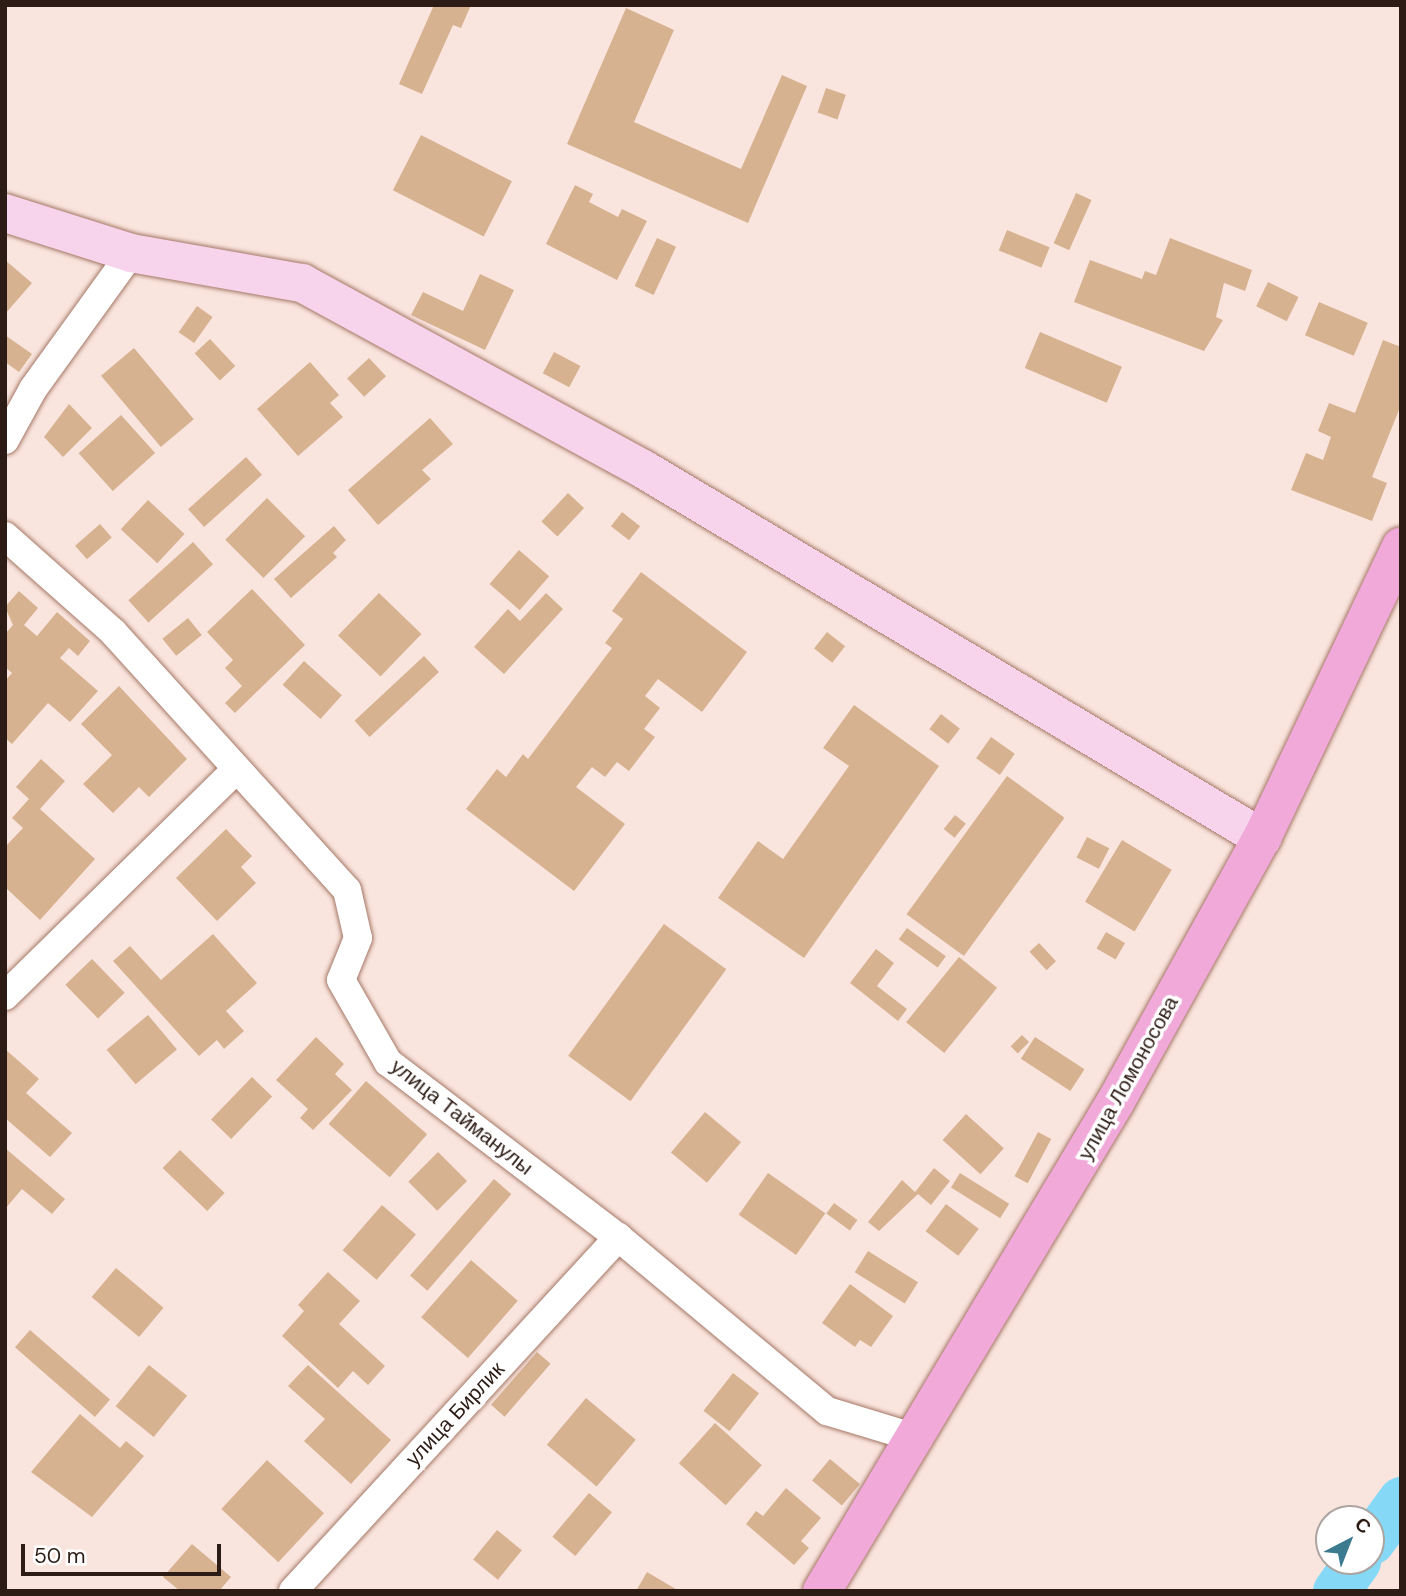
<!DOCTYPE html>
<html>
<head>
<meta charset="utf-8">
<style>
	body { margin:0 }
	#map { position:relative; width:1406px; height:1596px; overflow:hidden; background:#fae5de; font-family:"DM Sans",sans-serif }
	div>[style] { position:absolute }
	.river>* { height:47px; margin:-23.5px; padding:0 23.5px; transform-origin:23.5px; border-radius:23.5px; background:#85d9f6 }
	.building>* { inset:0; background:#d7b291; transform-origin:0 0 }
	.roads { filter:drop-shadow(0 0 2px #a57867) drop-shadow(0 0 2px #a57867) }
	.minor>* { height:28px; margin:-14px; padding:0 14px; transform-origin:14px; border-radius:14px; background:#fff }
	.secondary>* { height:38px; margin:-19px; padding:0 19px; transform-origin:19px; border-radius:19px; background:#f8d4ec }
	.primary>* { height:38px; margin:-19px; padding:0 19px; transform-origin:19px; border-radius:19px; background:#f0a9d8 }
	span { translate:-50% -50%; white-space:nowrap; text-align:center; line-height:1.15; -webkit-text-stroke:7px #fff; paint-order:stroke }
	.street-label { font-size:21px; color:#2d1c15 }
	.frame { position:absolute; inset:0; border:7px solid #2d1c15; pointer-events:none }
	.north { position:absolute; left:1315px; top:1505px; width:70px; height:70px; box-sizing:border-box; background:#fff; border:2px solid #aba4a1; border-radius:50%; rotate:42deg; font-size:19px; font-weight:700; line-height:28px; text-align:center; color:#2d1c15 }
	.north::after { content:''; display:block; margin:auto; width:24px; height:32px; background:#3c7a8f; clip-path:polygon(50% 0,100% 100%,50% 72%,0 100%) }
	.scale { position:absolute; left:21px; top:1544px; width:200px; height:32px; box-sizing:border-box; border:4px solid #2d1c15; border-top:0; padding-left:9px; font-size:21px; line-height:24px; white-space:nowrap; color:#2d1c15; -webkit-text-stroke:5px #fff; paint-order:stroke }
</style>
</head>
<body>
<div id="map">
	<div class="river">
		<i style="left:1371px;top:1541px;width:51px;rotate:-53.8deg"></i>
		<i style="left:1336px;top:1591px;width:37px;rotate:-55deg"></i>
	</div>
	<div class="building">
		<i style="clip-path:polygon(434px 5px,471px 5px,461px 28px,453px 25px,422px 94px,399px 84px)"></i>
		<i style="clip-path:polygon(626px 8px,674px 30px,634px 122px,741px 169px,782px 75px,807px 86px,748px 223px,567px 144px)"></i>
		<i style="left:826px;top:88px;width:21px;height:26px;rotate:19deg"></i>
		<i style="left:421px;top:135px;width:102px;height:62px;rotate:27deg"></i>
		<i style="clip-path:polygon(575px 185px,593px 194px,589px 202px,618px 217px,622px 209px,647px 221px,617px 280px,546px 244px)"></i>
		<i style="left:1076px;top:193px;width:17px;height:55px;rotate:24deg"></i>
		<i style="left:1007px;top:230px;width:46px;height:22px;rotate:22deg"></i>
		<i style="left:657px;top:238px;width:21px;height:53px;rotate:25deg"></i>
		<i style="clip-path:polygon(1170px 238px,1252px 270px,1245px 291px,1224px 283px,1216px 317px,1223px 320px,1204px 351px,1074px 302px,1090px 260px,1142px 279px,1145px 271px,1156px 275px)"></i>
		<i style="clip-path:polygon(5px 260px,32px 283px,5px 314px)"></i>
		<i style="clip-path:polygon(480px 274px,514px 290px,485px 350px,411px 315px,423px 292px,463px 311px)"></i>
		<i style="left:1268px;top:282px;width:34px;height:27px;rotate:26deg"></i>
		<i style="left:1319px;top:302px;width:53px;height:36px;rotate:23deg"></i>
		<i style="left:197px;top:306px;width:19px;height:32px;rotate:35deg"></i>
		<i style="left:1040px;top:332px;width:89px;height:39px;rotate:23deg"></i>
		<i style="clip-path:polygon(5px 335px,32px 354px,19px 372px,5px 362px)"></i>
		<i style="left:210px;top:339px;width:37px;height:21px;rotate:47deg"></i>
		<i style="clip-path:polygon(1383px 340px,1401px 347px,1401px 405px,1372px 477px,1387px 483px,1372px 521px,1291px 490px,1306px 453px,1323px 460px,1331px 437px,1318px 431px,1329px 403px,1355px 413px)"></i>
		<i style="left:134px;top:348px;width:93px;height:43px;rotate:50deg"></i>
		<i style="left:554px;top:352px;width:30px;height:24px;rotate:28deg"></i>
		<i style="left:369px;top:358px;width:25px;height:30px;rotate:47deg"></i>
		<i style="clip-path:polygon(310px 362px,339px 395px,330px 403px,343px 417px,298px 456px,257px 409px)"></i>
		<i style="clip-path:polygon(69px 404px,92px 428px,63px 457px,44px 437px)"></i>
		<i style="left:121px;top:415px;width:51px;height:57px;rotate:48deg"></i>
		<i style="clip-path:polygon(430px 418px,453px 444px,422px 470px,431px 479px,378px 525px,348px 490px)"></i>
		<i style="left:246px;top:457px;width:24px;height:78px;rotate:48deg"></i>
		<i style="left:568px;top:493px;width:22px;height:39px;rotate:43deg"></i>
		<i style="left:267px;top:498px;width:54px;height:59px;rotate:45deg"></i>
		<i style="left:148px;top:500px;width:50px;height:40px;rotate:43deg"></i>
		<i style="left:622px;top:512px;width:23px;height:18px;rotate:38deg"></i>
		<i style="left:100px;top:524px;width:18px;height:33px;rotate:49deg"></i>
		<i style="clip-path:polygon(334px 526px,346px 540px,333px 553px,337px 557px,291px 598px,274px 579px)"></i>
		<i style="left:193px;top:542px;width:30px;height:87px;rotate:48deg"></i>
		<i style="left:519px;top:550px;width:40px;height:45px;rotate:41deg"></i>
		<i style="clip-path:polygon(641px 572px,747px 652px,702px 712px,658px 679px,645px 696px,660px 708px,644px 729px,655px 737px,629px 771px,617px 762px,605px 777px,592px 767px,576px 787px,625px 824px,574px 891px,466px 809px,497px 769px,506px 777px,523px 754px,528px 759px,612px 648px,605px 643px,623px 619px,612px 611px)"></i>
		<i style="clip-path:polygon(252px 589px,305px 645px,235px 713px,225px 703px,242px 686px,225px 668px,233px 660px,207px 632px)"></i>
		<i style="clip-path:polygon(19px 591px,38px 608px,24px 625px,37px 636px,57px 612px,90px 641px,78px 656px,69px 648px,60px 658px,98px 691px,70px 722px,48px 703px,12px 744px,5px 738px,5px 681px,12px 673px,5px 667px,5px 634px,13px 625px,5px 607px)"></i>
		<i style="left:379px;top:593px;width:59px;height:59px;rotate:44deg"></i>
		<i style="clip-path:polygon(546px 593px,563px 609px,504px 674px,474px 647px,508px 609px,520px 621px)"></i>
		<i style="left:188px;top:618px;width:22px;height:33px;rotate:51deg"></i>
		<i style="left:827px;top:632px;width:23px;height:21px;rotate:38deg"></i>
		<i style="left:424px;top:656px;width:22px;height:95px;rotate:47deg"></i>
		<i style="left:304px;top:661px;width:51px;height:32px;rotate:42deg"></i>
		<i style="clip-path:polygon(119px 686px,187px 759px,149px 797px,139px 787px,113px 813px,83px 784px,112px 755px,81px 724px)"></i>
		<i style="clip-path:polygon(854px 705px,939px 766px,804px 958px,718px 898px,758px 841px,783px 859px,849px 766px,823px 748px)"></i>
		<i style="left:941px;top:714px;width:24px;height:19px;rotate:38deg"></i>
		<i style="left:991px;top:737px;width:29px;height:26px;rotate:35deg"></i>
		<i style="clip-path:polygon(41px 759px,65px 781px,40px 809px,95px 859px,40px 920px,5px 887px,5px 847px,23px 828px,12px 818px,29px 799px,16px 787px)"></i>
		<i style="left:1007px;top:776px;width:71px;height:171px;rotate:36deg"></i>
		<i style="left:955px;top:815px;width:14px;height:18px;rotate:39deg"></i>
		<i style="clip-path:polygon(226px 829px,252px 856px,241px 867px,256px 883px,217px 921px,176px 878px)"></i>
		<i style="left:1087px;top:837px;width:25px;height:23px;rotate:27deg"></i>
		<i style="left:1122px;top:840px;width:58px;height:72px;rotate:31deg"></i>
		<i style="left:664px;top:924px;width:77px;height:163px;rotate:36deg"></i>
		<i style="left:907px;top:928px;width:48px;height:14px;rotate:36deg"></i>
		<i style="left:1106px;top:932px;width:22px;height:19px;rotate:30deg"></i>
		<i style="clip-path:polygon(213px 934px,257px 983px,226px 1011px,244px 1031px,224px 1049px,217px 1040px,199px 1056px,113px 961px,130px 946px,161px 980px)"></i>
		<i style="left:1039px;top:943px;width:25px;height:13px;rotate:47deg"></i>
		<i style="clip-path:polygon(876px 949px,894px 963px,877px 986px,907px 1009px,898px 1021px,850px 983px)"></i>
		<i style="left:959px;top:957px;width:49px;height:84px;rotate:39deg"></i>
		<i style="left:92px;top:959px;width:47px;height:37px;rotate:46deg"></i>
		<i style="left:148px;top:1015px;width:45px;height:54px;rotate:50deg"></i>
		<i style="left:1022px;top:1035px;width:10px;height:16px;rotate:45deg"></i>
		<i style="clip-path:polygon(316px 1037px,344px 1064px,335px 1074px,352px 1090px,313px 1130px,300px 1118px,308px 1109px,276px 1080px)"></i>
		<i style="left:1035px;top:1037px;width:59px;height:26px;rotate:33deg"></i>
		<i style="clip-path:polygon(5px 1049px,39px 1079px,26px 1093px,72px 1133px,50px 1157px,5px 1118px)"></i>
		<i style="left:252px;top:1077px;width:28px;height:59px;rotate:44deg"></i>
		<i style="left:366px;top:1081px;width:81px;height:57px;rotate:41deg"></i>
		<i style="left:705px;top:1112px;width:47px;height:53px;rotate:40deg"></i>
		<i style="left:966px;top:1114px;width:51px;height:35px;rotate:42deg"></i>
		<i style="left:1038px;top:1132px;width:15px;height:50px;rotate:28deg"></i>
		<i style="clip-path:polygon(5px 1148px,65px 1199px,52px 1214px,22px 1189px,5px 1209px)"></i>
		<i style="left:180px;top:1150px;width:62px;height:25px;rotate:44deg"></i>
		<i style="left:438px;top:1152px;width:41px;height:42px;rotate:45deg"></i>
		<i style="clip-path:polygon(934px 1168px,950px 1181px,931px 1205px,918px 1194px,879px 1231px,868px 1222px,902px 1180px,915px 1192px)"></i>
		<i style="left:768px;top:1173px;width:70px;height:51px;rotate:35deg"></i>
		<i style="left:960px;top:1173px;width:58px;height:17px;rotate:32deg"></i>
		<i style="left:494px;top:1179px;width:23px;height:128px;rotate:41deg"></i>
		<i style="left:834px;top:1203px;width:29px;height:13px;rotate:36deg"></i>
		<i style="left:946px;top:1204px;width:41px;height:34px;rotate:37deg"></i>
		<i style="left:382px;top:1205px;width:45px;height:60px;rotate:41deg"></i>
		<i style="left:868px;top:1251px;width:59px;height:25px;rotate:32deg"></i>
		<i style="left:471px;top:1260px;width:62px;height:76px;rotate:41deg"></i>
		<i style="left:116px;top:1268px;width:62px;height:38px;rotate:40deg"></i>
		<i style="clip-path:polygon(328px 1272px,360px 1301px,339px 1324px,385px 1366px,368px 1385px,353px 1371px,338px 1388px,282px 1336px,304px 1311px,298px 1305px)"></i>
		<i style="clip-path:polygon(850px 1284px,893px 1316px,871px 1347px,860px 1340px,855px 1347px,822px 1323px)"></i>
		<i style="left:30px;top:1330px;width:106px;height:23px;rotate:41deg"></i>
		<i style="left:537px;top:1352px;width:18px;height:70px;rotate:41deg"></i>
		<i style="left:149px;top:1365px;width:49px;height:53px;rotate:39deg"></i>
		<i style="clip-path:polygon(308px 1365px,391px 1440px,351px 1484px,304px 1441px,325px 1419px,288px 1386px)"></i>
		<i style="left:733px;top:1373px;width:33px;height:48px;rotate:38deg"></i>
		<i style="left:586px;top:1398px;width:65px;height:61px;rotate:40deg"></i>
		<i style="clip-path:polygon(80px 1414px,120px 1448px,126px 1441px,144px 1456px,92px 1517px,31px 1472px)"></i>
		<i style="left:715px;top:1423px;width:63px;height:54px;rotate:42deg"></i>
		<i style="left:830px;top:1459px;width:39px;height:28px;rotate:40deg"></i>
		<i style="left:267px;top:1460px;width:78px;height:67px;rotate:43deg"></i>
		<i style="clip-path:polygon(786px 1488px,821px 1518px,801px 1541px,809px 1548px,794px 1565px,746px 1524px,756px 1511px,763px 1516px)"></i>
		<i style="left:589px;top:1493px;width:30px;height:57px;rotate:40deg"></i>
		<i style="left:497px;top:1530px;width:32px;height:38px;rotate:39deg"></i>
		<i style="clip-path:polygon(192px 1544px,231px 1577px,219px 1591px,180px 1591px,163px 1577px)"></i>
		<i style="clip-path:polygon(647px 1572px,679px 1591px,636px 1591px)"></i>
	</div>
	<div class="roads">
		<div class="minor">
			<i style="left:5px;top:440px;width:58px;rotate:-61.2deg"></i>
			<i style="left:33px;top:389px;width:168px;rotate:-54.2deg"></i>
			<i style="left:5px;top:536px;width:144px;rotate:41.6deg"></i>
			<i style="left:113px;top:632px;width:348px;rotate:47.8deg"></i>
			<i style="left:347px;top:890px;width:49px;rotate:77.1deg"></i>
			<i style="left:358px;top:938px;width:45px;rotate:112deg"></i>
			<i style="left:341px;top:980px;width:95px;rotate:60.2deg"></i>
			<i style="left:388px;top:1062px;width:289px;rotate:37.3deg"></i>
			<i style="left:618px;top:1237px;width:272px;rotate:39.8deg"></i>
			<i style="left:827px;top:1411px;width:96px;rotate:16.9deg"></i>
			<i style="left:5px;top:996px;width:320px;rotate:-44.4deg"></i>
			<i style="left:293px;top:1591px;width:481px;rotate:-47.4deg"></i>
		</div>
		<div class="secondary">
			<i style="left:5px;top:213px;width:132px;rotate:17.6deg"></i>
			<i style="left:131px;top:253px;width:174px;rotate:10deg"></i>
			<i style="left:302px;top:283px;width:388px;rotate:28.6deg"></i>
			<i style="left:643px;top:469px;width:721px;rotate:30.8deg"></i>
		</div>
		<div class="primary">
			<i style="left:822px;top:1591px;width:571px;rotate:-59.04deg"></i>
			<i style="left:1116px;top:1101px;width:301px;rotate:-61deg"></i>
			<i style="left:1262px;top:838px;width:323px;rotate:-64.5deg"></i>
		</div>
	</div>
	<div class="street-label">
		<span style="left:1128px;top:1078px;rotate:-61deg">улица Ломоносова</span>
		<span style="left:462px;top:1117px;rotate:38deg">улица Тайманулы</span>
		<span style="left:455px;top:1414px;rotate:-47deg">улица Бирлик</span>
	</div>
	<div class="frame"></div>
	<div class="north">С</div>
	<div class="scale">50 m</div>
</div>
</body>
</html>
